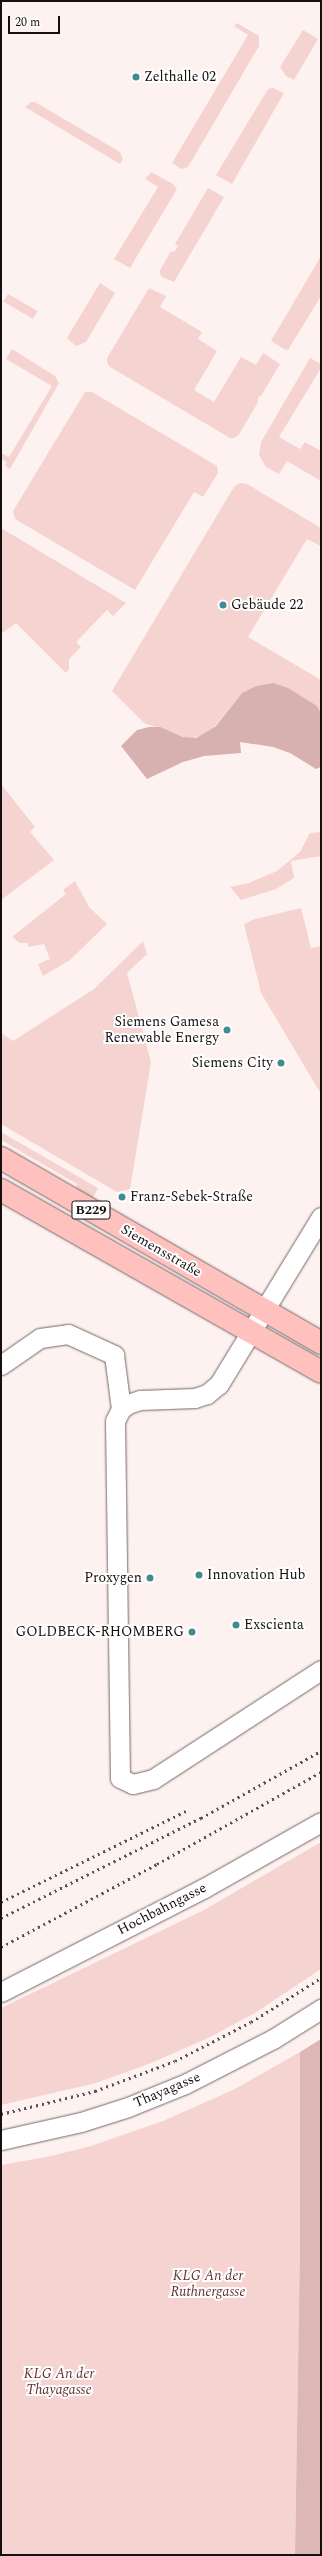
<!DOCTYPE html>
<html>
<head>
<meta charset="utf-8">
<style>
	body { margin:0 }
	#map { position:relative; width:322px; height:2556px; overflow:hidden; background:#fef2f1; font-family:Spectral,serif }
	div>[style] { position:absolute }
	.green>* { inset:0; background:#f4d3d0; transform-origin:0 0 }
	.forest>* { inset:0; background:#dcb7b5 }
	.water>* { inset:0; background:#d6b1af }
	.roads { filter:drop-shadow(0 0 1px #766665) drop-shadow(0 0 1px #766665) }
	.minor>* { height:19px; margin:-9.5px; padding:0 9.5px; transform-origin:9.5px; border-radius:9.5px; background:#fff }
	.primary>* { height:22px; margin:-11px; padding:0 11px; transform-origin:11px; border-radius:11px; background:#fec1be }
	.rail>* { height:3px; margin-top:-1.5px; transform-origin:0; background:repeating-linear-gradient(90deg,#595151 0 2px,transparent 0 6px) }
	.dots>* { width:11px; height:11px; translate:-50% -50%; box-sizing:border-box; border:2px solid #fff; border-radius:50% }
	span { translate:-50% -50%; white-space:nowrap; text-align:center; line-height:1.15; -webkit-text-stroke:4px #fff; paint-order:stroke }
	.shield-label span { padding:1px 3px; background:#fff; border:1px solid; border-radius:3px; -webkit-text-stroke-width:0 }
	.shield-label { font-size:13px; color:#160f0f; font-weight:700 }
	.poi-label { font-size:14px; color:#160f0f }
	.left { translate:0 -50%; text-align:left }
	.right { translate:-100% -50%; text-align:right }
	.street-label { font-size:14px; color:#160f0f }
	.park-label { font-size:14px; color:#633130; font-style:italic }
	.frame { position:absolute; inset:0; border:2px solid #160f0f; pointer-events:none }
	.scale { position:absolute; left:8px; top:16px; width:52px; height:18px; box-sizing:border-box; border:2px solid #160f0f; border-top:0; padding-left:5px; font-size:12px; line-height:14px; white-space:nowrap; color:#160f0f; -webkit-text-stroke:3px #fff; paint-order:stroke }
</style>
</head>
<body>
<div id="map">
	<div class="green">
		<i style="clip-path:polygon(237px 23px,259px 36px,259px 46px,188px 167px,181px 169px,172px 163px,248px 35px,234px 26px)"></i>
		<i style="clip-path:polygon(303px 30px,318px 39px,294px 80px,286px 76px,280px 67px)"></i>
		<i style="clip-path:polygon(273px 88px,284px 93px,232px 184px,216px 175px,268px 89px)"></i>
		<i style="clip-path:polygon(31px 102px,35px 102px,120px 152px,123px 159px,120px 164px,25px 107px)"></i>
		<i style="clip-path:polygon(151px 172px,173px 184px,177px 189px,130px 268px,114px 259px,158px 187px,145px 179px)"></i>
		<i style="clip-path:polygon(208px 188px,224px 197px,174px 282px,162px 277px,159px 272px,171px 251px,174px 252px,178px 246px,175px 244px)"></i>
		<i style="clip-path:polygon(321px 256px,321px 296px,288px 350px,284px 349px,271px 341px)"></i>
		<i style="clip-path:polygon(100px 283px,115px 293px,86px 342px,76px 346px,67px 338px)"></i>
		<i style="clip-path:polygon(149px 288px,166px 296px,160px 307px,202px 332px,198px 339px,217px 351px,194px 390px,214px 402px,241px 357px,256px 365px,263px 353px,280px 364px,261px 396px,259px 396px,257px 404px,238px 436px,234px 438px,230px 438px,110px 367px,107px 363px,107px 358px)"></i>
		<i style="left:8px;top:294px;width:34px;height:9px;rotate:30deg"></i>
		<i style="clip-path:polygon(12px 349px,55px 376px,59px 383px,10px 469px,5px 466px,7px 462px,1px 459px,1px 453px,9px 457px,52px 386px,6px 359px)"></i>
		<i style="clip-path:polygon(310px 358px,321px 364px,321px 368px,279px 437px,300px 449px,305px 442px,321px 451px,321px 481px,287px 461px,279px 474px,266px 467px,259px 455px,261px 442px)"></i>
		<i style="clip-path:polygon(85px 392px,92px 392px,217px 466px,218px 473px,203px 497px,194px 492px,135px 590px,15px 519px,13px 511px)"></i>
		<i style="clip-path:polygon(240px 483px,247px 484px,321px 528px,321px 546px,307px 539px,248px 637px,321px 680px,321px 713px,317px 706px,273px 683px,256px 686px,242px 693px,210px 732px,190px 739px,144px 723px,112px 691px,231px 492px,235px 486px)"></i>
		<i style="clip-path:polygon(1px 528px,126px 603px,113px 616px,107px 610px,76px 642px,81px 647px,69px 659px,69px 669px,66px 673px,16px 623px,1px 634px)"></i>
		<i style="clip-path:polygon(1px 784px,35px 827px,30px 832px,54px 860px,1px 900px)"></i>
		<i style="clip-path:polygon(321px 832px,321px 856px,291px 861px,294px 878px,276px 889px,241px 900px,230px 887px,249px 883px,277px 871px,300px 852px,310px 833px)"></i>
		<i style="clip-path:polygon(75px 881px,89px 907px,107px 924px,70px 960px,43px 976px,38px 964px,50px 959px,44px 944px,28px 947px,28px 943px,20px 943px,12px 937px,66px 894px,63px 890px)"></i>
		<i style="clip-path:polygon(301px 908px,311px 948px,321px 946px,321px 1094px,261px 993px,244px 924px,255px 919px)"></i>
		<i style="clip-path:polygon(143px 941px,147px 954px,127px 973px,151px 1062px,130px 1189px,117px 1192px,1px 1124px,1px 1033px,13px 1041px,94px 989px)"></i>
		<i style="clip-path:polygon(1px 1132px,98px 1188px,93px 1198px,76px 1191px,77px 1184px,1px 1140px)"></i>
		<i style="clip-path:polygon(321px 1842px,321px 1969px,255px 2013px,206px 2039px,151px 2063px,96px 2083px,1px 2105px,1px 2008px,204px 1910px)"></i>
		<i style="clip-path:polygon(300px 2052px,300px 2246px,295px 2555px,1px 2555px,1px 2165px,51px 2156px,91px 2146px,163px 2121px,235px 2089px)"></i>
	</div>
	<div class="forest">
		<i style="clip-path:polygon(321px 2039px,321px 2555px,295px 2555px,300px 2246px,300px 2052px)"></i>
	</div>
	<div class="water">
		<i style="clip-path:polygon(273px 683px,288px 688px,317px 706px,321px 713px,321px 767px,316px 769px,290px 753px,273px 747px,240px 742px,241px 753px,204px 756px,183px 762px,147px 779px,121px 746px,137px 730px,149px 727px,160px 727px,183px 737px,196px 738px,215px 727px,242px 693px,256px 686px)"></i>
	</div>
	<div class="roads">
		<div class="minor">
			<i style="left:321px;top:1217px;width:196px;rotate:121.4deg"></i>
			<i style="left:219px;top:1384px;width:16px;rotate:140deg"></i>
			<i style="left:207px;top:1394px;width:13px;rotate:162deg"></i>
			<i style="left:195px;top:1398px;width:55px;rotate:177.9deg"></i>
			<i style="left:140px;top:1400px;width:13px;rotate:162deg"></i>
			<i style="left:128px;top:1404px;width:9px;rotate:144deg"></i>
			<i style="left:121px;top:1409px;width:13px;rotate:117deg"></i>
			<i style="left:115px;top:1421px;width:357px;rotate:89.2deg"></i>
			<i style="left:120px;top:1778px;width:14px;rotate:25deg"></i>
			<i style="left:133px;top:1784px;width:21px;rotate:-14deg"></i>
			<i style="left:153px;top:1779px;width:200px;rotate:-33deg"></i>
			<i style="left:1px;top:1365px;width:47px;rotate:-34.7deg"></i>
			<i style="left:40px;top:1338px;width:28px;rotate:-8deg"></i>
			<i style="left:68px;top:1334px;width:51px;rotate:24.5deg"></i>
			<i style="left:114px;top:1355px;width:54px;rotate:82.6deg"></i>
			<i style="left:1px;top:1992px;width:228px;rotate:-27.1deg"></i>
			<i style="left:204px;top:1888px;width:134px;rotate:-29.4deg"></i>
			<i style="left:1px;top:2140px;width:82px;rotate:-12.7deg"></i>
			<i style="left:81px;top:2122px;width:49px;rotate:-17.7deg"></i>
			<i style="left:128px;top:2107px;width:61px;rotate:-22deg"></i>
			<i style="left:185px;top:2084px;width:99px;rotate:-27.1deg"></i>
			<i style="left:273px;top:2039px;width:57px;rotate:-32deg"></i>
		</div>
		<div class="primary">
			<i style="left:1px;top:1158px;width:370px;rotate:30deg"></i>
			<i style="left:1px;top:1190px;width:368px;rotate:29.6deg"></i>
		</div>
	</div>
	<div class="rail">
		<i style="left:1px;top:1902px;width:208px;rotate:-26.2deg"></i>
		<i style="left:1px;top:1918px;width:224px;rotate:-26.6deg"></i>
		<i style="left:201px;top:1818px;width:137px;rotate:-29.2deg"></i>
		<i style="left:1px;top:1947px;width:177px;rotate:-28deg"></i>
		<i style="left:157px;top:1864px;width:188px;rotate:-29.3deg"></i>
		<i style="left:1px;top:2114px;width:97px;rotate:-13.7deg"></i>
		<i style="left:95px;top:2091px;width:85px;rotate:-20.6deg"></i>
		<i style="left:175px;top:2061px;width:85px;rotate:-27.2deg"></i>
		<i style="left:251px;top:2022px;width:83px;rotate:-32.2deg"></i>
	</div>
	<div class="dots">
		<i style="left:136px;top:77px;background:#438b91"></i>
		<i style="left:223px;top:605px;background:#438b91"></i>
		<i style="left:227px;top:1030px;background:#438b91"></i>
		<i style="left:281px;top:1063px;background:#438b91"></i>
		<i style="left:122px;top:1197px;background:#438b91"></i>
		<i style="left:199px;top:1575px;background:#438b91"></i>
		<i style="left:150px;top:1578px;background:#438b91"></i>
		<i style="left:236px;top:1625px;background:#438b91"></i>
		<i style="left:192px;top:1632px;background:#438b91"></i>
	</div>
	<div class="shield-label">
		<span style="left:91px;top:1210px">B229</span>
	</div>
	<div class="poi-label">
		<span class="left" style="left:144px;top:77px">Zelthalle 02</span>
		<span class="left" style="left:231px;top:605px">Gebäude 22</span>
		<span class="right" style="left:219px;top:1030px">Siemens Gamesa<br>Renewable Energy</span>
		<span class="right" style="left:273px;top:1063px">Siemens City</span>
		<span class="left" style="left:130px;top:1197px">Franz-Sebek-Straße</span>
		<span class="left" style="left:207px;top:1575px">Innovation Hub</span>
		<span class="right" style="left:142px;top:1578px">Proxygen</span>
		<span class="left" style="left:244px;top:1625px">Exscienta</span>
		<span class="right" style="left:184px;top:1632px">GOLDBECK-RHOMBERG</span>
	</div>
	<div class="street-label">
		<span style="left:161px;top:1251px;rotate:30deg">Siemensstraße</span>
		<span style="left:162px;top:1909px;rotate:-27deg">Hochbahngasse</span>
		<span style="left:167px;top:2090px;rotate:-23deg">Thayagasse</span>
	</div>
	<div class="park-label">
		<span style="left:208px;top:2284px">KLG An der<br>Ruthnergasse</span>
		<span style="left:59px;top:2382px">KLG An der<br>Thayagasse</span>
	</div>
	<div class="frame"></div>
	<div class="scale">20 m</div>
</div>
</body>
</html>
